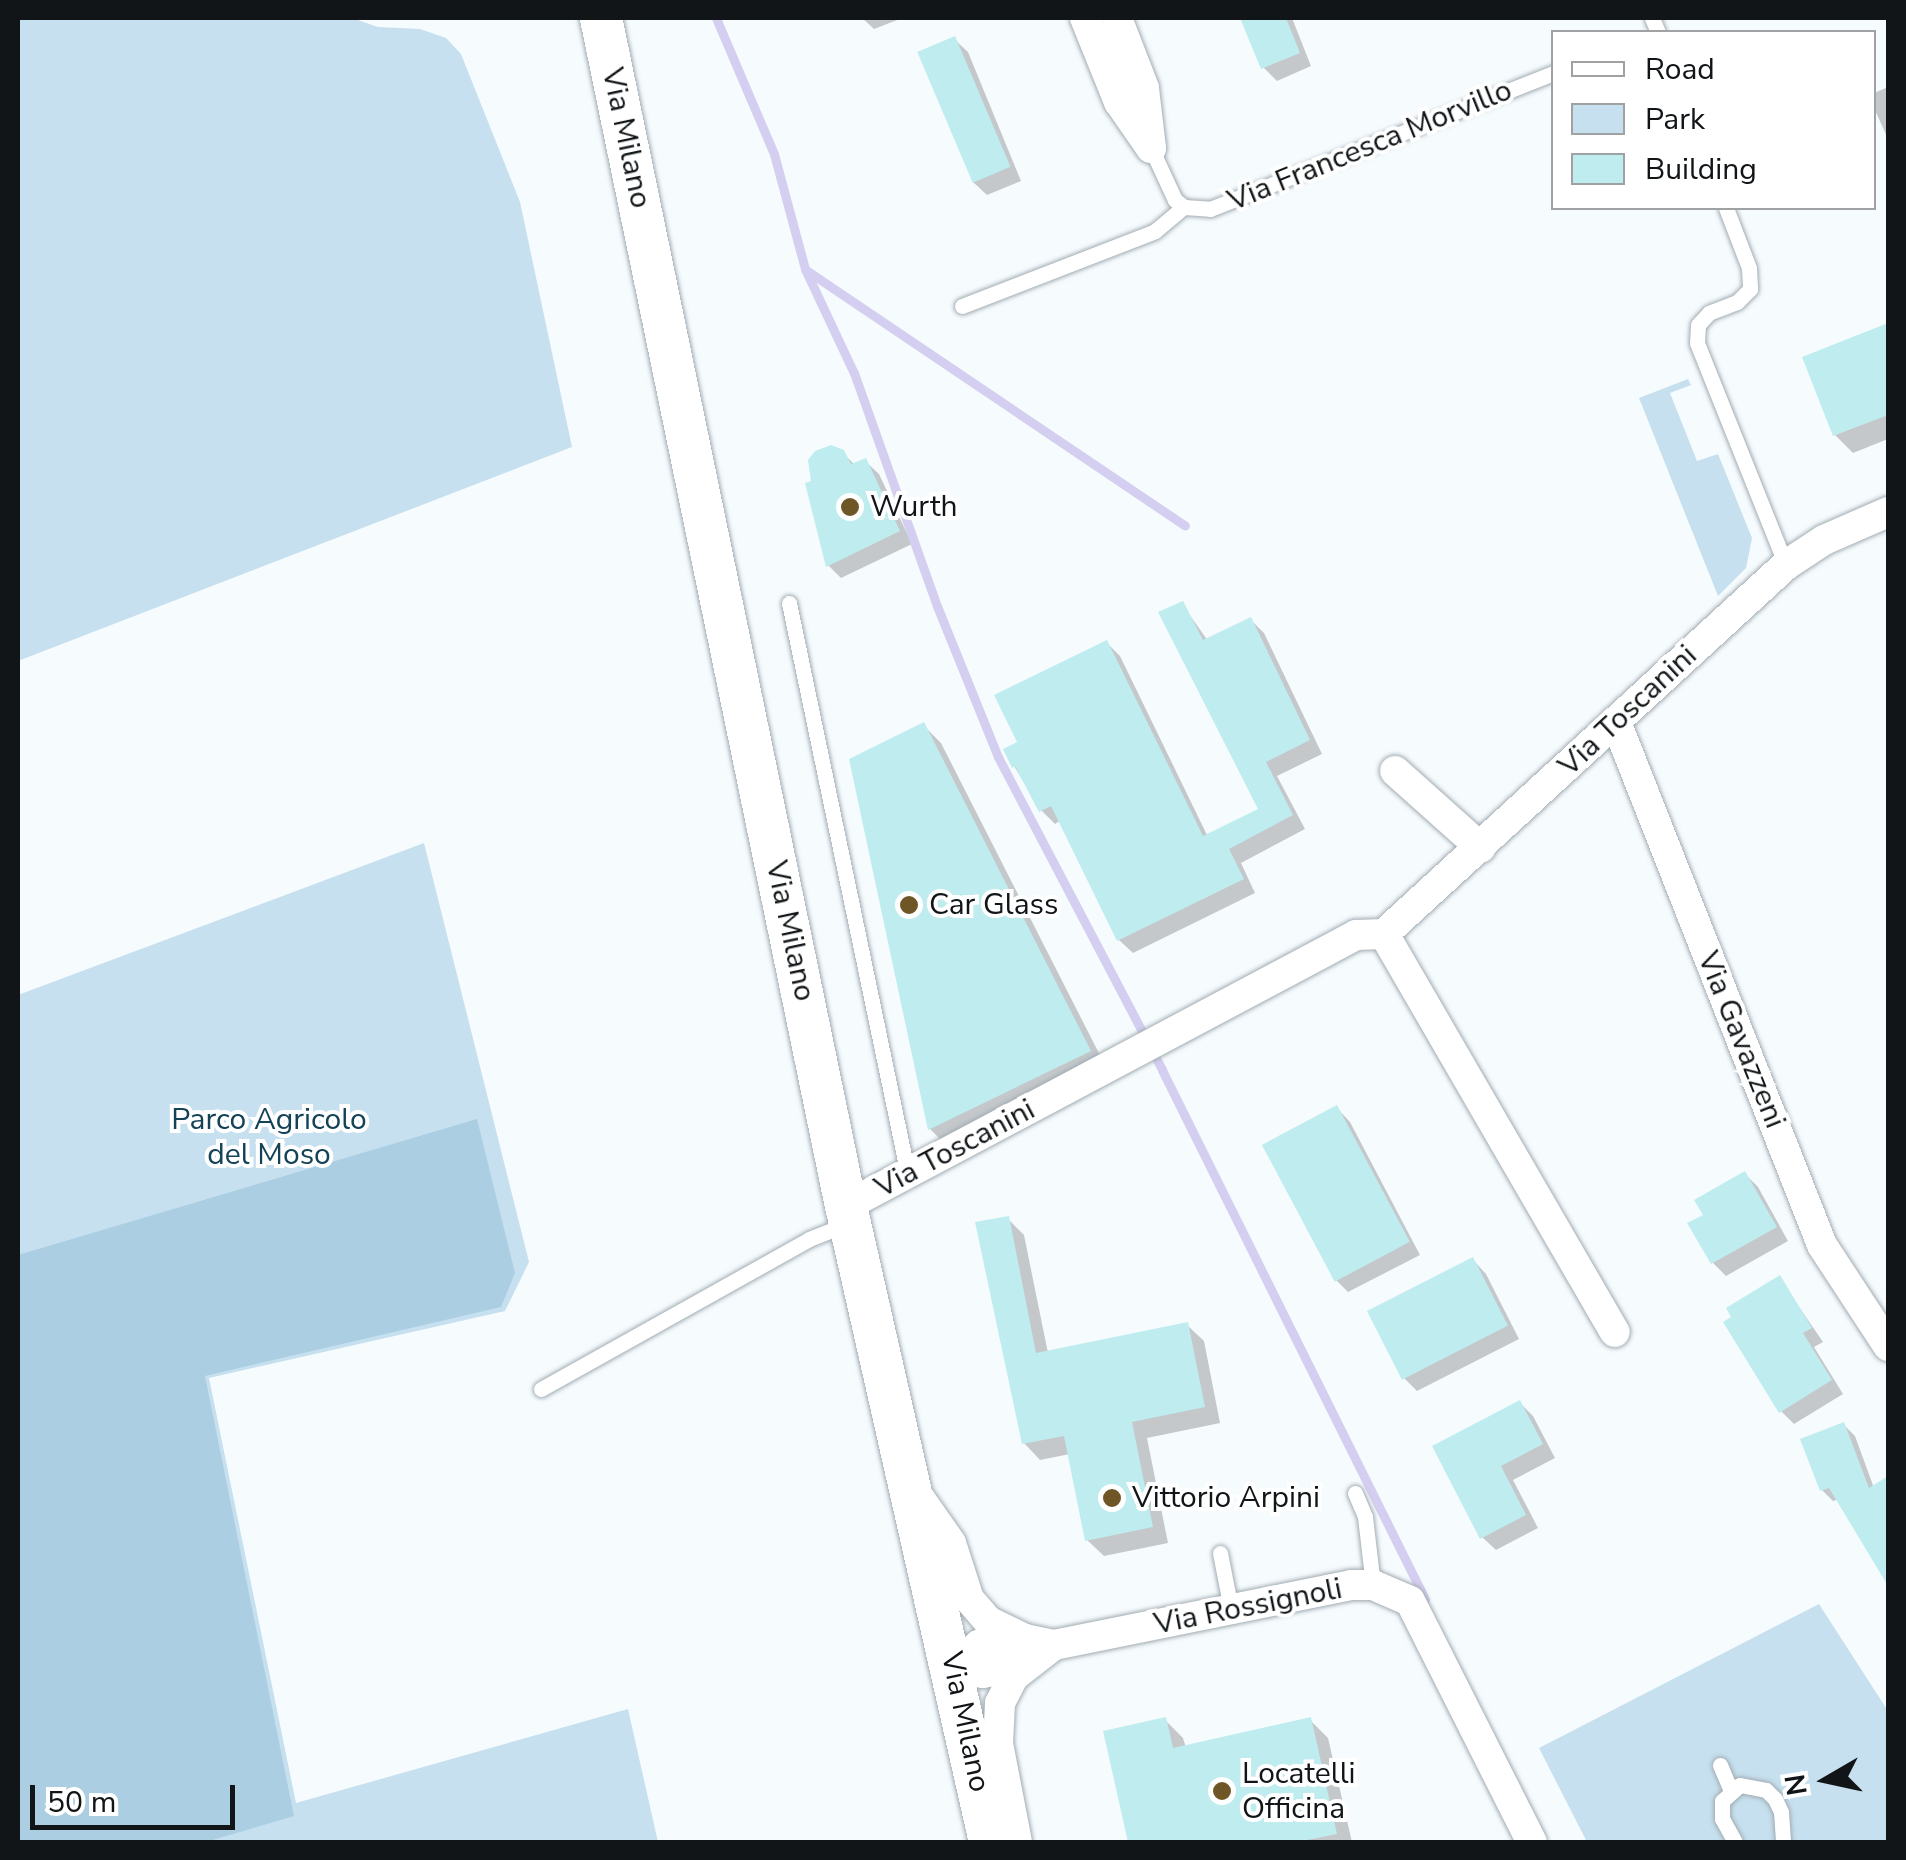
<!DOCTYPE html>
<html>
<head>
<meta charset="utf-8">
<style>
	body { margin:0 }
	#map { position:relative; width:1906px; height:1860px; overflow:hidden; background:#f6fbfe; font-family:"Nunito Sans",sans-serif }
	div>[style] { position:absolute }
	.green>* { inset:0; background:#c6e0ef }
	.forest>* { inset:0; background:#abcee2 }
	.shadow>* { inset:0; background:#0003 }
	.stream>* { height:9px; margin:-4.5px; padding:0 4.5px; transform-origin:4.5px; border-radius:4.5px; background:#d4cff0 }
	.building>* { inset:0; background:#bfecef; transform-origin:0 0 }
	.roads { filter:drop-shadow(0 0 2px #a1acb2) drop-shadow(0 0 2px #a1acb2) }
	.service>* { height:15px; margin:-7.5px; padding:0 7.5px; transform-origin:7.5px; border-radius:7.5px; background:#fff }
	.minor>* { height:30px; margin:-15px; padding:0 15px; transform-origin:15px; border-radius:15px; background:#fff }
	.secondary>* { height:42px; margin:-21px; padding:0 21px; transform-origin:21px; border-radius:21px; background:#fff }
	.dots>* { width:28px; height:28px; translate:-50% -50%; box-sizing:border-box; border:5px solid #fff; border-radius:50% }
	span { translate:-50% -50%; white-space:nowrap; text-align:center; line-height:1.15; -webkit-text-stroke:8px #fff; paint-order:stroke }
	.street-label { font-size:30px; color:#111517 }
	.poi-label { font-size:30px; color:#111517 }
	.left { translate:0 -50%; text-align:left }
	.park-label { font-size:30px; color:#144257 }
	.frame { position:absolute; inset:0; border:20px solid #111517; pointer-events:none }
	.legend { position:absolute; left:1551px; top:30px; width:325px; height:180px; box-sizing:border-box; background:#fff; border:2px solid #a0a1a2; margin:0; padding:12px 18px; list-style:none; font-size:30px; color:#111517 }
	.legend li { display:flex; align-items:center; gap:20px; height:50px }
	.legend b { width:50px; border:2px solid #a0a1a2 }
	.north { position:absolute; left:1776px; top:1730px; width:100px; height:100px; -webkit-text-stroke:8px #fff; paint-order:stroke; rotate:261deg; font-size:28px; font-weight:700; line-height:40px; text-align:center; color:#111517 }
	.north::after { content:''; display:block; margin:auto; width:35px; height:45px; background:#111517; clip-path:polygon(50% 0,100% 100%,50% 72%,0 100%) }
	.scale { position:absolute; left:30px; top:1785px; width:205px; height:45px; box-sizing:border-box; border:5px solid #111517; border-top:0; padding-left:12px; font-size:30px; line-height:35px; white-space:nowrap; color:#111517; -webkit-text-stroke:8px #fff; paint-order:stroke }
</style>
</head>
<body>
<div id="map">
	<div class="green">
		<i style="clip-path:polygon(18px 18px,352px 18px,378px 27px,420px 29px,446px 38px,461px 54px,520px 202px,572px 447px,18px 661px)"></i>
		<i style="clip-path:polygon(1688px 379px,1691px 385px,1670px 393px,1697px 461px,1718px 454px,1752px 538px,1746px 568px,1718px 596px,1639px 398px)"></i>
		<i style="clip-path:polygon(424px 843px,529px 1262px,505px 1311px,209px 1378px,296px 1803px,628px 1709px,658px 1842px,18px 1842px,18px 995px)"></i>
		<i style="clip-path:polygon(1819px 1604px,1888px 1711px,1888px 1842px,1587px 1842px,1539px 1748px)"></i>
	</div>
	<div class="forest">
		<i style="clip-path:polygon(477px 1119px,515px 1273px,501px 1307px,205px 1376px,294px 1816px,206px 1842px,18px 1842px,18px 1255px)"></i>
	</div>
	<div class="shadow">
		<i style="clip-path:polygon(862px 18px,899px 18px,900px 19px,874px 29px)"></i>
		<i style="clip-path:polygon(1243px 18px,1292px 18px,1311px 66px,1277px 81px,1263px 67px)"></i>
		<i style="clip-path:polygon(954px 39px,968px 52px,1021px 181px,987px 195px,973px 182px)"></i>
		<i style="clip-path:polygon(1888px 87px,1888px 139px,1874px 108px,1874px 93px)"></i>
		<i style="clip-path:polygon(1888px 326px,1888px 439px,1853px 453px,1835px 435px,1805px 359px)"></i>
		<i style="clip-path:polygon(842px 452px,855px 465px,865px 461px,879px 474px,912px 544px,841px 578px,828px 565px,814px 483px)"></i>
		<i style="clip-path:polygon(1182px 604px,1208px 641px,1251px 620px,1264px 633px,1322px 754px,1277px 776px,1305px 829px,1241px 863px,1255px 893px,1133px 953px,1119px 940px,1061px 820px,1055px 824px,1041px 810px,1014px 766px,1020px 743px,1107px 643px,1120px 656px,1208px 837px,1261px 810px)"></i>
		<i style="clip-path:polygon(923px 725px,941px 743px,1107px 1069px,948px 1147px,930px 1129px,852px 760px)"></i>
		<i style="clip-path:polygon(1337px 1108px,1350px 1122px,1420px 1255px,1348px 1292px,1335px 1279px)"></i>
		<i style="clip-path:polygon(1745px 1174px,1758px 1187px,1788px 1241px,1726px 1276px,1713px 1263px,1706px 1216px)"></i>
		<i style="clip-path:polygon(1008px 1219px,1024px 1235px,1048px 1353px,1187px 1325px,1204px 1341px,1220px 1423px,1147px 1438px,1168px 1543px,1104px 1556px,1087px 1540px,1070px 1454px,1040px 1460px,1024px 1443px)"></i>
		<i style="clip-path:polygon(1473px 1260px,1486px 1274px,1519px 1339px,1417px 1391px,1404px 1378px)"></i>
		<i style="clip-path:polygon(1780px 1279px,1823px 1342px,1814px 1347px,1843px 1394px,1794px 1424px,1781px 1411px)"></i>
		<i style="clip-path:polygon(1520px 1403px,1533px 1416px,1555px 1458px,1513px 1480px,1538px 1528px,1496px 1550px,1482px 1537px,1435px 1447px)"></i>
		<i style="clip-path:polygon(1844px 1425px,1855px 1436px,1874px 1488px,1888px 1479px,1888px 1576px,1839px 1499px,1833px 1501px,1822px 1490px)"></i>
		<i style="clip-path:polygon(1165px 1720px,1183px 1738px,1186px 1748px,1310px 1720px,1328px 1738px,1352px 1842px,1131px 1842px,1106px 1733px)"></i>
	</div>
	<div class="stream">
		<i style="left:716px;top:18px;width:148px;rotate:66.9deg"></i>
		<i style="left:774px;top:154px;width:119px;rotate:74.9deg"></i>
		<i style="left:805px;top:269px;width:115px;rotate:64.8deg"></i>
		<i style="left:854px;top:373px;width:247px;rotate:70.4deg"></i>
		<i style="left:937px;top:606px;width:163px;rotate:68deg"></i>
		<i style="left:998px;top:757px;width:353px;rotate:62.3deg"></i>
		<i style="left:1162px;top:1070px;width:591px;rotate:63.57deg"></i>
		<i style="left:806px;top:270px;width:457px;rotate:34deg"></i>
	</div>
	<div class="building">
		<i style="clip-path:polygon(1240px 18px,1286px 18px,1300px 53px,1261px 69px)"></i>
		<i style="left:955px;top:36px;width:142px;height:41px;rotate:67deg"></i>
		<i style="clip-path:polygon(1888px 323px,1888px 415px,1833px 436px,1802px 357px)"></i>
		<i style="clip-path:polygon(831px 445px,844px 450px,851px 464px,866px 458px,900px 531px,826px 567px,805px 483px,811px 481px,808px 460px,815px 451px)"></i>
		<i style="clip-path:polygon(1183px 601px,1203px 640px,1251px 617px,1310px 740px,1266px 762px,1293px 815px,1229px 849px,1244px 879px,1117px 941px,1051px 806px,1039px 812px,1015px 766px,1012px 768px,1003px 749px,1017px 742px,994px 695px,1107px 640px,1203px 836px,1258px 809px,1158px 612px)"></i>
		<i style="clip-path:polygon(924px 722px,1091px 1051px,928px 1130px,849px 759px)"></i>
		<i style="left:1337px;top:1105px;width:155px;height:85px;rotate:62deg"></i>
		<i style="clip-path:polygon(1745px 1171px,1777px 1227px,1711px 1264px,1687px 1223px,1703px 1215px,1694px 1200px)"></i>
		<i style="clip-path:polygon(1009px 1216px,1036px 1353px,1188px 1322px,1205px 1407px,1132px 1422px,1153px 1527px,1085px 1541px,1064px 1436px,1022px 1444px,975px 1222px)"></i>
		<i style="left:1473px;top:1257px;width:77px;height:119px;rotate:63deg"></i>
		<i style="clip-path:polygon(1780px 1275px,1812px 1328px,1803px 1333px,1832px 1380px,1779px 1413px,1723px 1322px,1731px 1317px,1726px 1308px)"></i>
		<i style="clip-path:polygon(1520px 1400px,1543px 1444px,1501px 1466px,1526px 1515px,1480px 1539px,1432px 1446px)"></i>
		<i style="clip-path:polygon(1844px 1422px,1869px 1488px,1888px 1476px,1888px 1586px,1829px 1488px,1820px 1491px,1800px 1439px)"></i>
		<i style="clip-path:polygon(1166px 1717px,1173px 1748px,1311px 1717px,1337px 1834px,1297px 1842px,1128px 1842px,1103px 1731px)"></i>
	</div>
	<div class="roads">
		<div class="service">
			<i style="left:1652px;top:18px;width:15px;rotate:67deg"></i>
			<i style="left:1151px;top:148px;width:57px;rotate:65.2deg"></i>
			<i style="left:1175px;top:200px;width:11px;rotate:38deg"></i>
			<i style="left:1184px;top:207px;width:26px;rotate:4deg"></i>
			<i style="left:1210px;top:209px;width:370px;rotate:-21.6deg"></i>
			<i style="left:1726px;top:208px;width:64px;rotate:69deg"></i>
			<i style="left:1749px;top:268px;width:21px;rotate:87deg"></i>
			<i style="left:1750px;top:289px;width:18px;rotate:135deg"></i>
			<i style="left:1737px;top:302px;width:30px;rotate:159deg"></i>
			<i style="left:1709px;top:313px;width:16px;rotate:133deg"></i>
			<i style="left:1698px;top:325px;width:18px;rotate:93deg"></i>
			<i style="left:1697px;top:343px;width:239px;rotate:68.2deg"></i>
			<i style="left:962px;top:306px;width:207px;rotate:-21.2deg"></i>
			<i style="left:1155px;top:231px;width:38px;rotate:-40deg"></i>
			<i style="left:789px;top:603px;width:584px;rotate:78.25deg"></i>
			<i style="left:541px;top:1389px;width:307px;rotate:-29.2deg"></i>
			<i style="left:809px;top:1239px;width:41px;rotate:-21.5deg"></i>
			<i style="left:1355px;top:1493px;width:26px;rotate:67deg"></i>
			<i style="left:1365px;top:1517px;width:68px;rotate:83.3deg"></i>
			<i style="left:1220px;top:1553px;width:57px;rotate:78.9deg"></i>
			<i style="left:1720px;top:1765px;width:26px;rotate:67deg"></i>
			<i style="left:1735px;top:1842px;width:26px;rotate:-119deg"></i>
			<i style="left:1722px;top:1819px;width:18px;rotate:-90deg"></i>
			<i style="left:1722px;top:1801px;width:24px;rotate:-42deg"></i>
			<i style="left:1740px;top:1785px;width:26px;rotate:11deg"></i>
			<i style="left:1766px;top:1790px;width:13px;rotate:45deg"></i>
			<i style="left:1775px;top:1799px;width:14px;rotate:65deg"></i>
			<i style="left:1781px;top:1812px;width:30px;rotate:86deg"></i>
		</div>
		<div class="minor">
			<i style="left:1085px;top:18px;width:91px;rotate:68deg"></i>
			<i style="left:1119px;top:102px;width:56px;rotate:55.2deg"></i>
			<i style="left:1151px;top:148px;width:60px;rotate:-96.7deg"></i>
			<i style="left:1144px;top:88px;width:75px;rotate:-111.1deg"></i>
			<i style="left:1616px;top:722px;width:562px;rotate:68.5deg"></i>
			<i style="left:1822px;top:1245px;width:121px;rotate:56.8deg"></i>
			<i style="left:1395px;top:771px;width:115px;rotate:41.8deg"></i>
			<i style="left:1384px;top:934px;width:460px;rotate:59.9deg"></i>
			<i style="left:846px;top:1206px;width:578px;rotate:-27.98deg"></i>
			<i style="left:1356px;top:935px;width:28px;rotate:-2deg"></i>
			<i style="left:1384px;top:934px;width:546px;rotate:-42.55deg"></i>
			<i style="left:1786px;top:565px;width:45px;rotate:-33.3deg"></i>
			<i style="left:1824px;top:540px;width:70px;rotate:-23.6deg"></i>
			<i style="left:918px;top:1496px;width:57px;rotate:54.9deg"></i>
			<i style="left:951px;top:1543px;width:59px;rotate:72.2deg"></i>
			<i style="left:969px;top:1599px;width:29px;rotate:49deg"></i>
			<i style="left:988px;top:1621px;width:41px;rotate:25.9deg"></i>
			<i style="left:1025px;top:1639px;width:30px;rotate:12deg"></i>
			<i style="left:1054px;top:1645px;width:303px;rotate:-11.4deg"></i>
			<i style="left:1351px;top:1585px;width:22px"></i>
			<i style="left:1373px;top:1585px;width:40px;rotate:23.4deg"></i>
			<i style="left:1410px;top:1601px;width:270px;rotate:63.2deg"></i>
			<i style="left:954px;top:1668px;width:29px;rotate:10deg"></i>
			<i style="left:983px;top:1673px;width:47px;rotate:-12.3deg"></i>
			<i style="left:954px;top:1668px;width:34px;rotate:-43deg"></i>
			<i style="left:979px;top:1645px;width:46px;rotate:-7.4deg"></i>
			<i style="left:1017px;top:1842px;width:101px;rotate:-100.9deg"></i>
			<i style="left:998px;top:1743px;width:40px;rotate:-87.1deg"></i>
			<i style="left:1000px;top:1703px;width:29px;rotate:-63deg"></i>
			<i style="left:1013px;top:1677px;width:52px;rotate:-38deg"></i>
		</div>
		<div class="secondary">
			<i style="left:601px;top:18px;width:1213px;rotate:78.35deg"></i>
			<i style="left:846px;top:1206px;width:652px;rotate:77.24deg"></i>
		</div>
	</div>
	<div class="dots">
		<i style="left:850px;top:507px;background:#6e5627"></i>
		<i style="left:909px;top:905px;background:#6e5627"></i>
		<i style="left:1112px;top:1498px;background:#6e5627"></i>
		<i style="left:1222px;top:1791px;background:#6e5627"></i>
	</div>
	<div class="street-label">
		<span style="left:626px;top:138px;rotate:78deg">Via Milano</span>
		<span style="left:1370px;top:146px;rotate:-22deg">Via Francesca Morvillo</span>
		<span style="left:1628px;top:711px;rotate:-43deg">Via Toscanini</span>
		<span style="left:790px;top:931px;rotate:78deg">Via Milano</span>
		<span style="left:1741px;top:1040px;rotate:68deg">Via Gavazzeni</span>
		<span style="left:955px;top:1149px;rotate:-28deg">Via Toscanini</span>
		<span style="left:1248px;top:1607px;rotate:-11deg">Via Rossignoli</span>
		<span style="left:965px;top:1722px;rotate:78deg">Via Milano</span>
	</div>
	<div class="poi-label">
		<span class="left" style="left:870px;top:507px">Wurth</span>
		<span class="left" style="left:929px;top:905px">Car Glass</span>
		<span class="left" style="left:1132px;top:1498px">Vittorio Arpini</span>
		<span class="left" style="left:1242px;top:1791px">Locatelli<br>Officina</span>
	</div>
	<div class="park-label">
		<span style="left:269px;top:1137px">Parco Agricolo<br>del Moso</span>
	</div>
	<div class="frame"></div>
	<ul class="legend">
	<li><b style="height:12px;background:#fff"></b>Road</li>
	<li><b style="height:28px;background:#c6e0ef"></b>Park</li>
	<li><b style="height:28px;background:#bfecef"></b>Building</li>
	</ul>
	<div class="north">N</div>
	<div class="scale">50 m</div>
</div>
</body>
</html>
